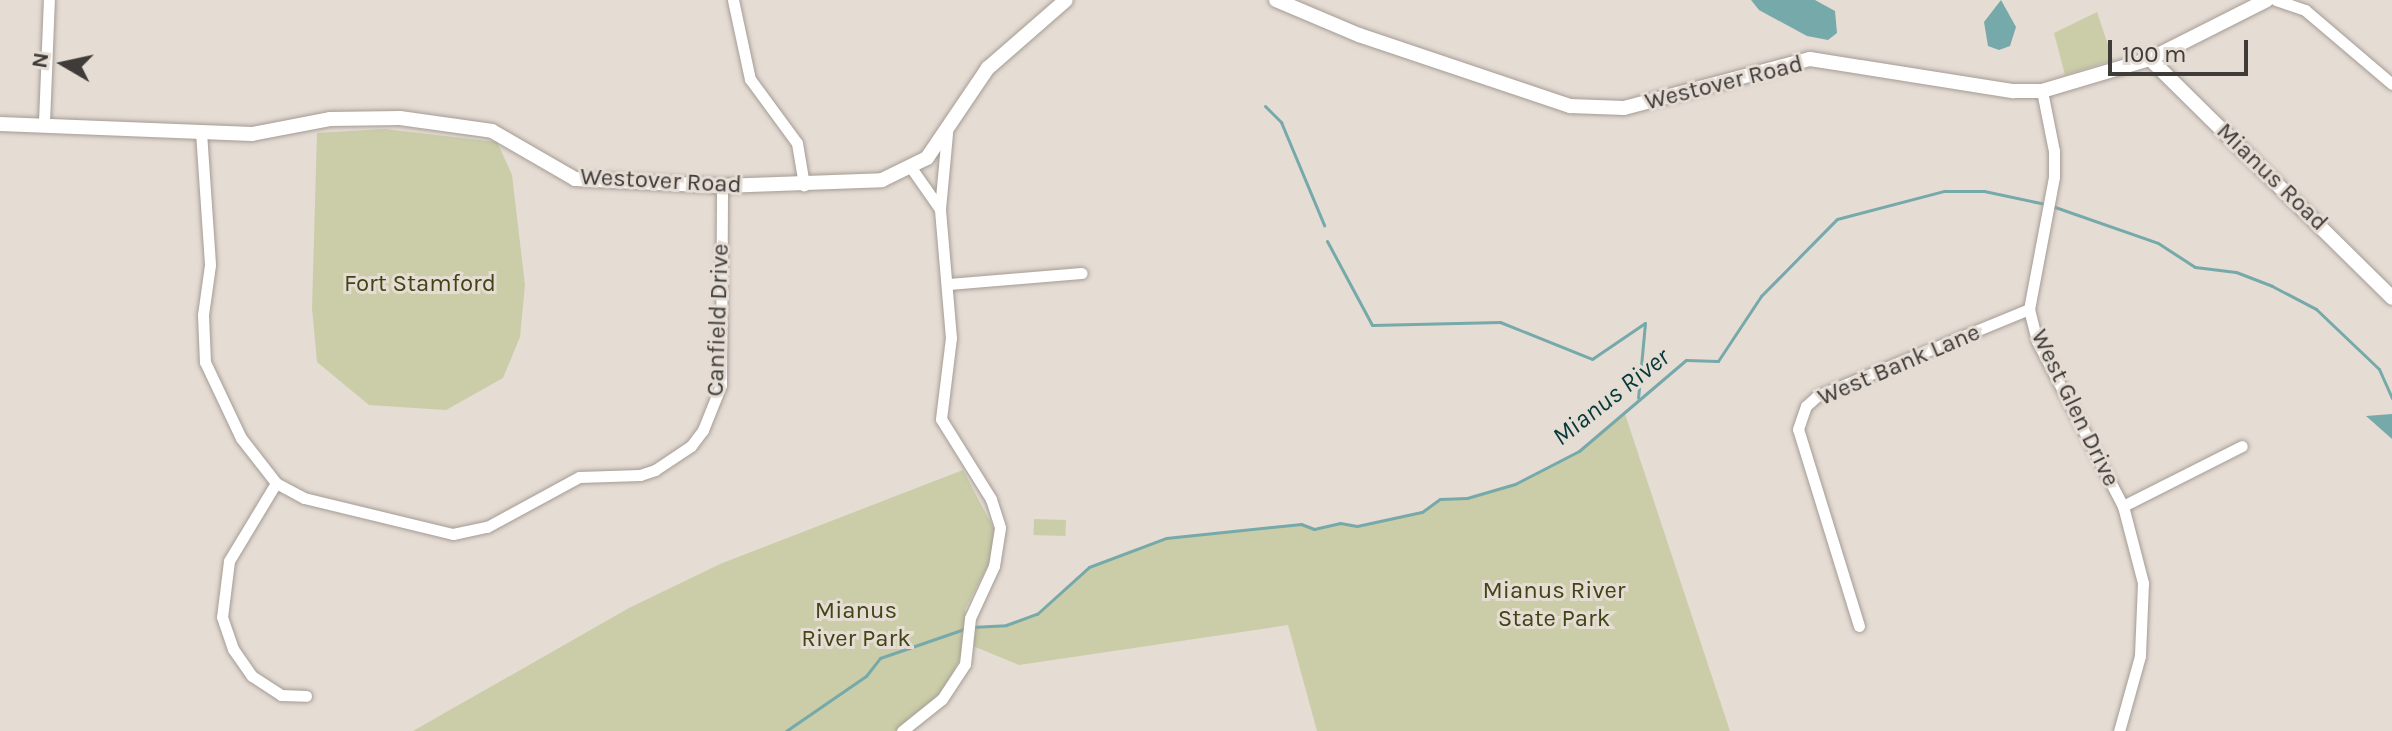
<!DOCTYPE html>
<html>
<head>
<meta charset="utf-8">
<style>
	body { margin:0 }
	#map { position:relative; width:2392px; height:731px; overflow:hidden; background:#e5dcd4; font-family:Karla,sans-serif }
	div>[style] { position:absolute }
	.green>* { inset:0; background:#cacda8; transform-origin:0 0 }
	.water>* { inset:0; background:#76a9a9 }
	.stream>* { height:3px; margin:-1.5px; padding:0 1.5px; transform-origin:1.5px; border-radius:1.5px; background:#76a9a9 }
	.roads { filter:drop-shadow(0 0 2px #a49c94) drop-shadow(0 0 2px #a49c94) }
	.minor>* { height:11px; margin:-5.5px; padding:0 5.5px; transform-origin:5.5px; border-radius:5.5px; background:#fff }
	.tertiary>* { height:14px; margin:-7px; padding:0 7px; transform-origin:7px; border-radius:7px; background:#fff }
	span { translate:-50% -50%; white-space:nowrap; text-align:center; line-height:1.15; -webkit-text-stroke:6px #e5dcd4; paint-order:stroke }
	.street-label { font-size:24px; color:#3e3b38 }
	.park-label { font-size:24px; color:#414414 }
	.water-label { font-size:26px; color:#063a3a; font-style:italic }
	.north { position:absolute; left:24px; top:24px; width:80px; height:80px; -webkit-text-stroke:6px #e5dcd4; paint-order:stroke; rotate:279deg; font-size:22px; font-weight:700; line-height:32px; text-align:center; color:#3e3b38 }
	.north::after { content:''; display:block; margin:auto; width:28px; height:36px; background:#3e3b38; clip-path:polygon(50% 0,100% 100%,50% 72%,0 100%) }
	.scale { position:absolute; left:2108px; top:40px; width:140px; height:36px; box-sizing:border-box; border:4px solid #3e3b38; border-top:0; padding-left:10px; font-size:24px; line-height:28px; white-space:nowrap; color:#3e3b38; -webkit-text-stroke:6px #e5dcd4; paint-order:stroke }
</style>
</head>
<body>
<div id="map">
	<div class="green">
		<i style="clip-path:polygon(2097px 12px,2113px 60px,2065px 75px,2054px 33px)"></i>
		<i style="clip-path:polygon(384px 129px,497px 142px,512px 175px,525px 285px,520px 337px,503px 378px,446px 410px,369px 405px,317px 362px,312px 308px,317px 133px)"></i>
		<i style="clip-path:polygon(1625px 414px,1730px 731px,1317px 731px,1288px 625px,1019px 665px,968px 644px,940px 696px,897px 731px,413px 731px,629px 608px,720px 564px,963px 470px,994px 529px,995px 552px,965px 609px,965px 629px,1006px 625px,1037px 614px,1089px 567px,1166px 538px,1301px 524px,1314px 529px,1340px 523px,1357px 526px,1421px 512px,1440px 499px,1467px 498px,1515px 484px,1579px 451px)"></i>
		<i style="left:1034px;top:519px;width:32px;height:16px;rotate:2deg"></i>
	</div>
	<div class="water">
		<i style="clip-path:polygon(1751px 0,1815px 0,1835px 11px,1837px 33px,1828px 40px,1807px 36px,1759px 10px)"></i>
		<i style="clip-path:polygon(2001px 0,2016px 27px,2010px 46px,1999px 50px,1988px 46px,1984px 22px)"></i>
		<i style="clip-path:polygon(2392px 414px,2392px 439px,2366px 416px)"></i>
	</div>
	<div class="stream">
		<i style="left:1265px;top:106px;width:23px;rotate:45deg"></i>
		<i style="left:1281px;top:122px;width:112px;rotate:67.3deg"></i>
		<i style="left:2052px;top:206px;width:112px;rotate:19.2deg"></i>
		<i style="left:2158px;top:243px;width:44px;rotate:33deg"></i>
		<i style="left:2195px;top:267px;width:41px;rotate:7deg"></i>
		<i style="left:2236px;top:272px;width:39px;rotate:21deg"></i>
		<i style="left:2272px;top:286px;width:50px;rotate:27.6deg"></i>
		<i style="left:2316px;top:309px;width:87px;rotate:43.6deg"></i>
		<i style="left:2379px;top:369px;width:32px;rotate:66deg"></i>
		<i style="left:1327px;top:241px;width:95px;rotate:61.8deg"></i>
		<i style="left:1372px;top:325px;width:128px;rotate:-1.3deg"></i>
		<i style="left:1500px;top:322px;width:99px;rotate:21.9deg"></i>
		<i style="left:1592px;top:359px;width:64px;rotate:-34.2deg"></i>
		<i style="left:1645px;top:323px;width:75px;rotate:95.3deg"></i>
		<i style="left:971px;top:627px;width:35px;rotate:-3deg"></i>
		<i style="left:1006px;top:625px;width:33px;rotate:-20deg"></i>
		<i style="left:1037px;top:614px;width:70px;rotate:-42.1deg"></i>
		<i style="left:1089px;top:567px;width:82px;rotate:-20.6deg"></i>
		<i style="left:1166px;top:538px;width:136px;rotate:-5.9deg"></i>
		<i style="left:1301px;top:524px;width:14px;rotate:21deg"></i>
		<i style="left:1314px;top:529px;width:27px;rotate:-13deg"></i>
		<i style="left:1340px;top:523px;width:17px;rotate:10deg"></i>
		<i style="left:1357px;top:526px;width:66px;rotate:-12.2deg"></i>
		<i style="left:1422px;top:512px;width:22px;rotate:-36deg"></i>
		<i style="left:1440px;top:499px;width:27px;rotate:-2deg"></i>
		<i style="left:1467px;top:498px;width:50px;rotate:-16.3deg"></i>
		<i style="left:1515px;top:484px;width:72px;rotate:-27.3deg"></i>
		<i style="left:1579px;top:451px;width:140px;rotate:-40.4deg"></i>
		<i style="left:1686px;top:360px;width:32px;rotate:2deg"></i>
		<i style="left:1718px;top:361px;width:78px;rotate:-56.5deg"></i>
		<i style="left:1761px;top:296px;width:108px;rotate:-45.4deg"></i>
		<i style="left:1837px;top:219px;width:111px;rotate:-14.7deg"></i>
		<i style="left:1944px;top:191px;width:40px"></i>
		<i style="left:1984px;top:191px;width:62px;rotate:12deg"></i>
		<i style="left:786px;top:731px;width:97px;rotate:-34.5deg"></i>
		<i style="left:866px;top:676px;width:23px;rotate:-52deg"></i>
		<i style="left:880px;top:658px;width:89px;rotate:-19deg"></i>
	</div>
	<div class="roads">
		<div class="minor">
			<i style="left:733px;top:0;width:81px;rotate:77.9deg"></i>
			<i style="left:750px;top:79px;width:79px;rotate:53.7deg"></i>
			<i style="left:797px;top:143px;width:43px;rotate:80.5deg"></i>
			<i style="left:2276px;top:0;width:31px;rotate:19deg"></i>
			<i style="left:2305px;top:10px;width:114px;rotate:40.4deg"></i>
			<i style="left:2042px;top:91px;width:61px;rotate:78.7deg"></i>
			<i style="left:2054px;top:151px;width:26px;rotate:90deg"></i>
			<i style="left:2054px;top:177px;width:134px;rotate:100.7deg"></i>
			<i style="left:2029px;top:309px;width:33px;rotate:76deg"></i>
			<i style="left:2037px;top:341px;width:186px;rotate:62.5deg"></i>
			<i style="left:2123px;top:506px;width:80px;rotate:75.4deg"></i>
			<i style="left:2143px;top:583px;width:73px;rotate:92.4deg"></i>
			<i style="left:2140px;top:656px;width:78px;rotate:105.6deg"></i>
			<i style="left:44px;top:122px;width:122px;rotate:-87.7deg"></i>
			<i style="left:201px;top:132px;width:133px;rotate:86.1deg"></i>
			<i style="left:210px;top:265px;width:50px;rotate:98deg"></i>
			<i style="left:203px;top:315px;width:47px;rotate:87.6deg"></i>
			<i style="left:205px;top:362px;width:84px;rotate:64.7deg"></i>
			<i style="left:241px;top:438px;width:57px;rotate:52.1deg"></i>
			<i style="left:276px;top:483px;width:32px;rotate:28deg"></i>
			<i style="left:304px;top:498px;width:153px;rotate:13.6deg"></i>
			<i style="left:453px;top:534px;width:35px;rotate:-12deg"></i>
			<i style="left:487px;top:527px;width:105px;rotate:-28.5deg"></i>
			<i style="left:579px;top:477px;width:61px;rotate:-1.9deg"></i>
			<i style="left:640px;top:475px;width:16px;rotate:-18deg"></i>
			<i style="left:655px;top:470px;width:43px;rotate:-33.7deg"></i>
			<i style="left:691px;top:446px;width:20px;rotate:-53deg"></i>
			<i style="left:703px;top:430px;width:48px;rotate:-68.2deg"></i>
			<i style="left:721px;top:385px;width:199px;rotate:-89.7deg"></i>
			<i style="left:940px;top:209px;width:76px;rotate:-84.7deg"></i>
			<i style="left:948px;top:284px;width:134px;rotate:-4.7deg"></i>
			<i style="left:276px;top:483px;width:91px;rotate:121.1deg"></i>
			<i style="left:229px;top:561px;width:56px;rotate:97.1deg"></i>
			<i style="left:222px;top:617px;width:34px;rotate:71deg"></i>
			<i style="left:233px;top:649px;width:33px;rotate:55deg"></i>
			<i style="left:252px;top:676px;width:35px;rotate:33deg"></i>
			<i style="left:281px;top:695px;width:25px;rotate:2deg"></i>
			<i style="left:2123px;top:506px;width:133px;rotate:-26.8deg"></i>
			<i style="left:1859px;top:626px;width:206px;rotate:-107.2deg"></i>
			<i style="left:1798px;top:429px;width:24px;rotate:-71deg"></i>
			<i style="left:1806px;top:406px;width:15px;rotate:-42deg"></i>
			<i style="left:1817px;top:396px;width:229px;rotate:-22.3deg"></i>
			<i style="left:902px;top:731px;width:51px;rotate:-38.7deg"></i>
			<i style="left:942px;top:699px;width:42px;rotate:-56.7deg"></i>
			<i style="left:965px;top:664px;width:46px;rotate:-83.8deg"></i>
			<i style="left:970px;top:618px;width:57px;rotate:-65.2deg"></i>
			<i style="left:994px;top:566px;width:39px;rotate:-81deg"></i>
			<i style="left:1000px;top:527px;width:29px;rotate:-108deg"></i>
			<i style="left:991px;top:499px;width:94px;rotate:-122deg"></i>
			<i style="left:941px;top:419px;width:82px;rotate:-83deg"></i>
			<i style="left:951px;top:338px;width:129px;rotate:-94.9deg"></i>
			<i style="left:940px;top:209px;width:49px;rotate:-125deg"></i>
		</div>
		<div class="tertiary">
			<i style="left:1276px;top:0;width:90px;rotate:22.9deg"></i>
			<i style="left:1359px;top:35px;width:223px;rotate:18.6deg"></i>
			<i style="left:1570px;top:106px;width:54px;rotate:2.1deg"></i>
			<i style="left:1624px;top:108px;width:192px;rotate:-14.8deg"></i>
			<i style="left:1810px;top:59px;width:206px;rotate:9deg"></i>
			<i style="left:2013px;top:91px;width:29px"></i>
			<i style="left:2042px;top:91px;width:113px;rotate:-16.5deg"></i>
			<i style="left:2150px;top:59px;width:131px;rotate:-26.8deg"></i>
			<i style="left:2150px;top:59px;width:340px;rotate:44.6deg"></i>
			<i style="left:0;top:124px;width:252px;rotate:2.3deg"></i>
			<i style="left:252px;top:134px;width:79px;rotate:-10.9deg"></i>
			<i style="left:330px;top:119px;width:70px;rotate:-0.8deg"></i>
			<i style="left:400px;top:118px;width:93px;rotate:8deg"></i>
			<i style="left:492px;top:131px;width:96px;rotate:30deg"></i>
			<i style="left:575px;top:179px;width:147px;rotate:2.7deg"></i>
			<i style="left:722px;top:186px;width:160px;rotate:-2.1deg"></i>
			<i style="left:882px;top:180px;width:50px;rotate:-26.1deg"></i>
			<i style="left:927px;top:158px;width:109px;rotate:-55.9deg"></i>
			<i style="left:988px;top:68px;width:103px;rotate:-41.1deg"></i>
		</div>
	</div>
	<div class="street-label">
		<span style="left:1724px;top:83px;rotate:-14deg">Westover Road</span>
		<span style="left:2272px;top:177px;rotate:44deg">Mianus Road</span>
		<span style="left:661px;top:181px;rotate:3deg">Westover Road</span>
		<span style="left:718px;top:320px;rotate:-88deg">Canfield Drive</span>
		<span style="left:1899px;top:365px;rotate:-23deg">West Bank Lane</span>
		<span style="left:2075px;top:408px;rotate:64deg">West Glen Drive</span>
	</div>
	<div class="park-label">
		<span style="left:420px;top:284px">Fort Stamford</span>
		<span style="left:1554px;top:605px">Mianus River<br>State Park</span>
		<span style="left:856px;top:625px">Mianus<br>River Park</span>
	</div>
	<div class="water-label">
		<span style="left:1611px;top:397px;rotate:-38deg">Mianus River</span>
	</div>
	<div class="north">N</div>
	<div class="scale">100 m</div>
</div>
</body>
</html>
